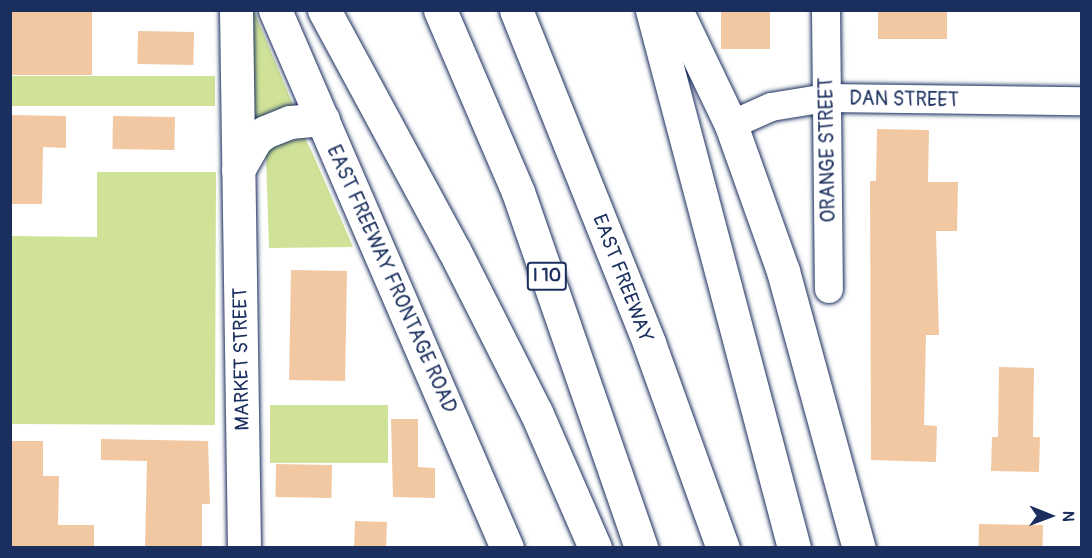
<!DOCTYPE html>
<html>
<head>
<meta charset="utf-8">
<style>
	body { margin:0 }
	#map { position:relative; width:1092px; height:558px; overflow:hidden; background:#fff; font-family:Pangolin,sans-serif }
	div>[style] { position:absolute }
	.green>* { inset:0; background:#cfe297; transform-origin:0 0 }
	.building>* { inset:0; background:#f1c8a1; transform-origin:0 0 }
	.roads { filter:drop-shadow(0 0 2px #1b2f5e) drop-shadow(0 0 2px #1b2f5e) }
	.street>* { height:28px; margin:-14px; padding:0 14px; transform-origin:14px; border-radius:14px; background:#fff }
	.secondary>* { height:33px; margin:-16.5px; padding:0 16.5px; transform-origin:16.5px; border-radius:16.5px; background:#fff }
	.highway>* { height:33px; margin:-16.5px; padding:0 16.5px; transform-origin:16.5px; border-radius:16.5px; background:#fff }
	span { translate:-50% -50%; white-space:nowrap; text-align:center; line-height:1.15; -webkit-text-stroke:4.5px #fff; paint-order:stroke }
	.shield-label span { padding:2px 4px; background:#fff; border:2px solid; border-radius:4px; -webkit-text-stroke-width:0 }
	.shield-label { font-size:18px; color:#1b2f5e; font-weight:700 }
	.street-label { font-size:20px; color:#1b2f5e }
	.frame { position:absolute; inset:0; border:12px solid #1b2f5e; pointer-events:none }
	.north { position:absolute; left:1020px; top:486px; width:60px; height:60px; -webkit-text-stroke:4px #fff; paint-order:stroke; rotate:91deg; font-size:16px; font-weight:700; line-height:24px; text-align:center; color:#1b2f5e }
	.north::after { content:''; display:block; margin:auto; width:21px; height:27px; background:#1b2f5e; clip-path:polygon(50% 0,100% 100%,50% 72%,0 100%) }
</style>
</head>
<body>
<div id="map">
	<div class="green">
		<i style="clip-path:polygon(244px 11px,254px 11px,294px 107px,271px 111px,253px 123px)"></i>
		<i style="left:215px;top:76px;width:30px;height:204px;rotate:90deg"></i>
		<i style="clip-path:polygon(296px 135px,304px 137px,312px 152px,353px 247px,269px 248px,266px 157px,262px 156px,269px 145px,296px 140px)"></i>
		<i style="clip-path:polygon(97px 172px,216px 172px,215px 425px,11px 424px,11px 236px,97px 237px)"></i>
		<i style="left:270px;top:405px;width:118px;height:58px"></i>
	</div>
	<div class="building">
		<i style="left:10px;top:10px;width:82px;height:65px"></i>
		<i style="left:721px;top:10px;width:49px;height:39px"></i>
		<i style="left:878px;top:10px;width:69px;height:29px"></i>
		<i style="left:138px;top:31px;width:56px;height:33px;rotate:1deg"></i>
		<i style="clip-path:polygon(10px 115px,66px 116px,66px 148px,43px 147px,42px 204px,10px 204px)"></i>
		<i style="left:113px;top:116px;width:62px;height:33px;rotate:1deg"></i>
		<i style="clip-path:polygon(877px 129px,929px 130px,928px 182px,958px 182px,957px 231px,936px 231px,939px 335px,926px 335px,924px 425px,937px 426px,936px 462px,871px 460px,870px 181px,876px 181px)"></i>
		<i style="left:291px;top:270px;width:56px;height:110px;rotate:1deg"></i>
		<i style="clip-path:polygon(999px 367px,1034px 368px,1033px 437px,1040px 437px,1039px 472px,991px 471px,992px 437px,998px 437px)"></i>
		<i style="clip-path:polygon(391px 419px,418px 419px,418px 467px,435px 468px,435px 498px,393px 497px)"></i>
		<i style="clip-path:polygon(101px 439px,208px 441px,210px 504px,202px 504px,202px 548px,145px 548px,147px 461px,101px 460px)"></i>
		<i style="clip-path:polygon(10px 441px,43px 441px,43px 476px,59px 476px,58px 525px,94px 525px,94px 548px,10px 548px)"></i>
		<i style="left:276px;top:464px;width:56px;height:33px;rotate:1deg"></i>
		<i style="left:355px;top:521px;width:32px;height:27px;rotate:2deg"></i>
		<i style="left:979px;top:524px;width:64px;height:24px;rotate:1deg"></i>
	</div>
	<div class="roads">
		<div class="street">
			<i style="left:826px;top:10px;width:279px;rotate:89.4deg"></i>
			<i style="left:731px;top:125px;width:44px;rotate:-24.2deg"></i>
			<i style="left:771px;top:107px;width:56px;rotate:-9.3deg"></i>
			<i style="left:826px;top:98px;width:256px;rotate:0.7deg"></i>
		</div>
		<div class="secondary">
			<i style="left:236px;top:10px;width:538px;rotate:89.15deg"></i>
			<i style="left:275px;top:10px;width:586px;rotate:66.67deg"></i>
			<i style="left:676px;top:10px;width:127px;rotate:64.4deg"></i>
			<i style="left:731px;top:125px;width:155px;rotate:70.4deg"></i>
			<i style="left:783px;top:271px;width:287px;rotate:74.7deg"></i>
			<i style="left:238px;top:170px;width:36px;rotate:-60deg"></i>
			<i style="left:256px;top:139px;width:11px;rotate:-38deg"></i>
			<i style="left:265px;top:132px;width:27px;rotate:-22deg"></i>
			<i style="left:290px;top:122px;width:33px;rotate:-5deg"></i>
		</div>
		<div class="highway">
			<i style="left:324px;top:10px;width:273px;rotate:61.6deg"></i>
			<i style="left:454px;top:250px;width:182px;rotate:63.2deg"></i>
			<i style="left:536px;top:412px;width:148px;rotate:66.5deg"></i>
			<i style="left:440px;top:10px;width:198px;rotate:66.8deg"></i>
			<i style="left:518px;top:192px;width:377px;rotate:70.9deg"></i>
			<i style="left:516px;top:10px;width:359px;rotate:68.2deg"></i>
			<i style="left:649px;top:343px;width:218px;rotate:70.2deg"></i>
			<i style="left:652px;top:10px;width:556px;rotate:75.21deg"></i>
		</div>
	</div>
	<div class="shield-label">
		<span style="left:547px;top:276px">I 10</span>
	</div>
	<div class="street-label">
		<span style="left:904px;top:99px;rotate:1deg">DAN STREET</span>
		<span style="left:827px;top:150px;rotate:-91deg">ORANGE STREET</span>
		<span style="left:623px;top:278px;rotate:69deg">EAST FREEWAY</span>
		<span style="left:392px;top:279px;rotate:66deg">EAST FREEWAY FRONTAGE ROAD</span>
		<span style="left:241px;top:359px;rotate:-91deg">MARKET STREET</span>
	</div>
	<div class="frame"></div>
	<div class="north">N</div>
</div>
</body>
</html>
